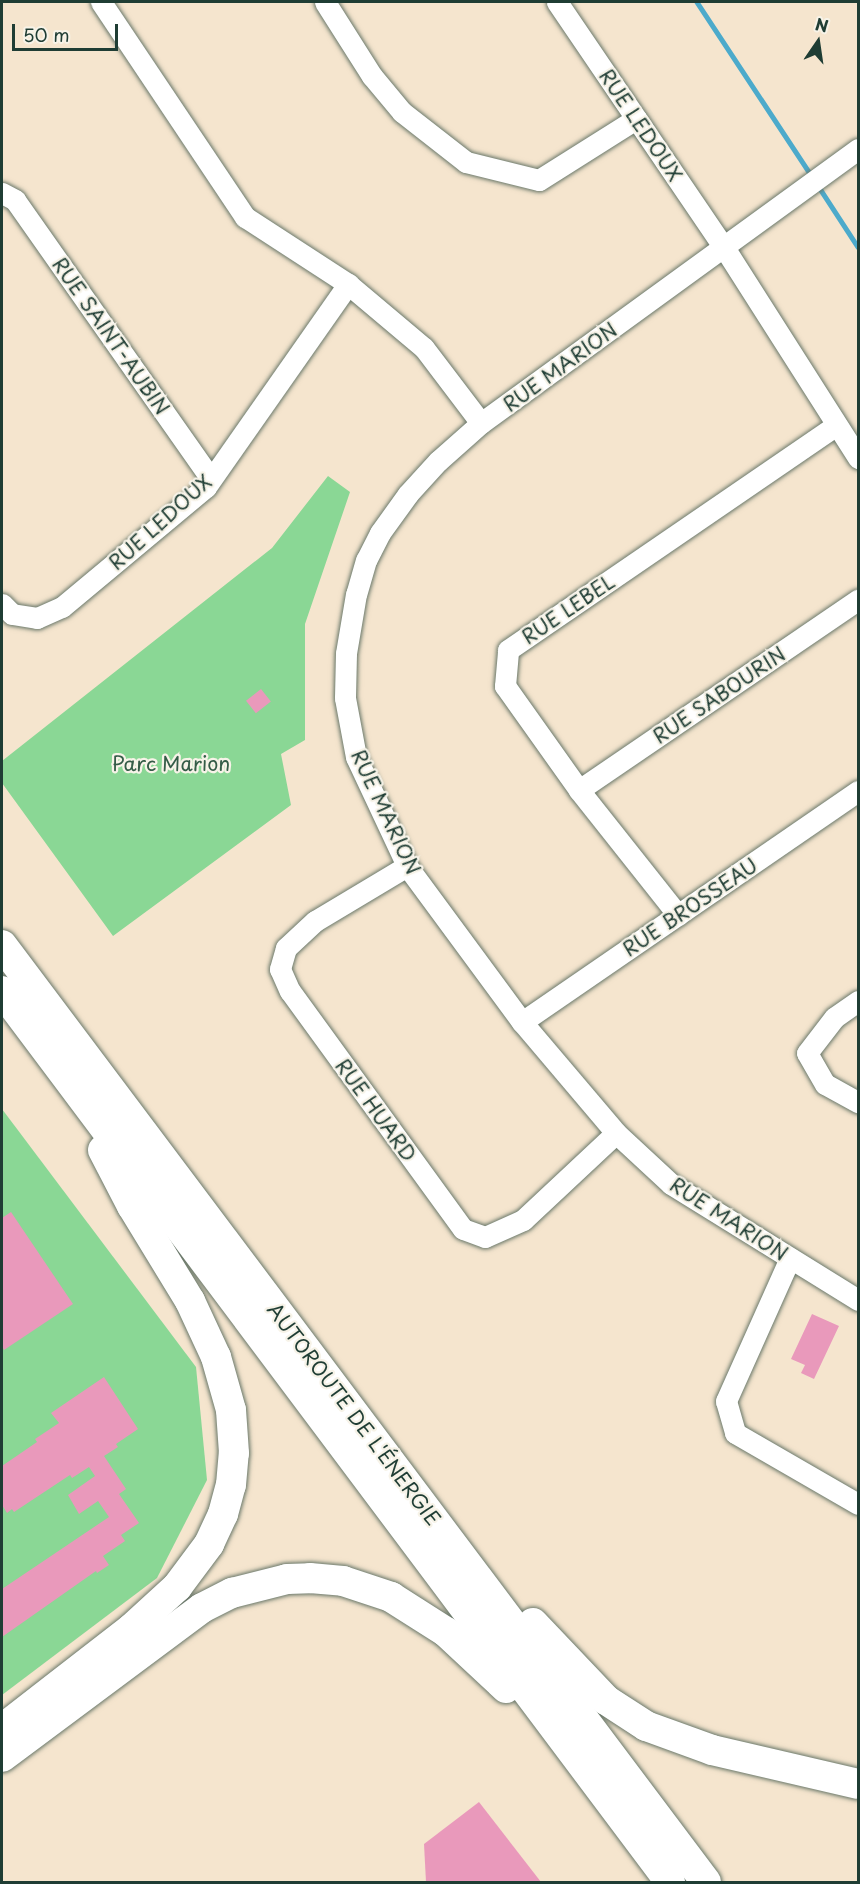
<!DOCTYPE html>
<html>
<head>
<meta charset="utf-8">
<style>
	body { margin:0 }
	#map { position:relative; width:860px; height:1884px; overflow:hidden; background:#f5e5ce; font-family:"Playpen Sans",sans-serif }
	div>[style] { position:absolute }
	.green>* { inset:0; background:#8ad795 }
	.stream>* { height:4.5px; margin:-2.25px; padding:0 2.25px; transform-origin:2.25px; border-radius:2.25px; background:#4caacb }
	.building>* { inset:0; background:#e999bb; transform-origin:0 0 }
	.roads { filter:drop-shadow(0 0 2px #6a786a) drop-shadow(0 0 2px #6a786a) }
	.minor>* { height:21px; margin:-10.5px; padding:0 10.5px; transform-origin:10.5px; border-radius:10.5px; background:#fff }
	.highway>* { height:30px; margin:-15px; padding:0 15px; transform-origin:15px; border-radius:15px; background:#fff }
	span { translate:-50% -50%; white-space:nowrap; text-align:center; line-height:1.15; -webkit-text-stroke:4.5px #f7f3e8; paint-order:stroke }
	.street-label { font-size:20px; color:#1f3d34 }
	.park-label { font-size:20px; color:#345c47 }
	.frame { position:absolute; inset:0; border:3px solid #1f3d34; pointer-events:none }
	.north { position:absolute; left:788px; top:12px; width:60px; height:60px; -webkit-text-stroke:4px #f7f3e8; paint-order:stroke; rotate:13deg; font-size:16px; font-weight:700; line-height:24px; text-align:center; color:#1f3d34 }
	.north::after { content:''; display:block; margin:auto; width:21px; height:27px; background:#1f3d34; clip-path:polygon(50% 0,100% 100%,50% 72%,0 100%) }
	.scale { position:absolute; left:12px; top:24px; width:106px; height:27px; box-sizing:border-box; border:3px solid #1f3d34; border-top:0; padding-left:8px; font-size:18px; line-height:21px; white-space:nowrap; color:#1f3d34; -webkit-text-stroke:4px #f7f3e8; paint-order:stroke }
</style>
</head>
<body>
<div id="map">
	<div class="green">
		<i style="clip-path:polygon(328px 476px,350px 492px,305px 624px,305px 740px,281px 754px,291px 805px,113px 936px,2px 783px,2px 761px,272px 548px)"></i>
		<i style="clip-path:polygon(2px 1109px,196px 1367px,207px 1480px,157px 1578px,2px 1695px)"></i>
	</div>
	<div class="stream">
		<i style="left:697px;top:2px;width:207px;rotate:56.6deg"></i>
		<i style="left:817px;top:184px;width:75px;rotate:56.9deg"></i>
	</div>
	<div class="building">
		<i style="left:261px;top:689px;width:16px;height:19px;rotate:52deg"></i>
		<i style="clip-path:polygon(11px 1212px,73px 1304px,4px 1350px,2px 1346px,2px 1218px)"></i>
		<i style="clip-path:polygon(812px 1314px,839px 1326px,814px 1379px,801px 1373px,805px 1365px,791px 1359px)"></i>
		<i style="clip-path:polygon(104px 1377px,138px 1429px,116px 1444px,118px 1447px,104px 1456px,126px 1489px,119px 1494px,139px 1523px,121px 1535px,125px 1541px,103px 1556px,109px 1565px,97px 1573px,96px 1571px,2px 1637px,2px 1589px,109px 1517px,98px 1501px,79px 1514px,68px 1495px,95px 1476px,89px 1467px,72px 1478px,70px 1475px,14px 1512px,12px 1509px,7px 1513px,2px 1505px,2px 1466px,37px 1442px,35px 1439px,59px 1423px,51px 1413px)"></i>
		<i style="clip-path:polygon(479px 1802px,541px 1882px,426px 1882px,424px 1844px)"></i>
	</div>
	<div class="roads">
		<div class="minor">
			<i style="left:101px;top:2px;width:259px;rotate:56.2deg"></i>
			<i style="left:245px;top:217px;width:123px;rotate:33deg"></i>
			<i style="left:348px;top:284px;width:99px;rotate:40.1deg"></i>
			<i style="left:424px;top:348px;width:94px;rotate:52.8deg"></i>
			<i style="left:325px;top:2px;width:88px;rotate:57.6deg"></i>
			<i style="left:372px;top:76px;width:47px;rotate:50.2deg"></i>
			<i style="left:402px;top:112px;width:81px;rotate:38deg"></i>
			<i style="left:466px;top:162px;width:75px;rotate:13.9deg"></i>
			<i style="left:539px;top:180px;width:115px;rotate:-32.2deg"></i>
			<i style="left:557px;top:2px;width:299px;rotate:55.8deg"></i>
			<i style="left:725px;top:249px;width:248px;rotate:57.5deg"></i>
			<i style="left:858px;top:149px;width:466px;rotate:144deg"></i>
			<i style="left:481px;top:423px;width:57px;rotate:138.5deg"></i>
			<i style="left:438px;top:461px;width:45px;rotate:132.3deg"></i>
			<i style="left:408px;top:494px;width:48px;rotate:125.7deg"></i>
			<i style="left:380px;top:533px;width:30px;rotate:117deg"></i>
			<i style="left:366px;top:560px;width:35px;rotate:106deg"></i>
			<i style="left:356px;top:594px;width:60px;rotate:99.6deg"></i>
			<i style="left:346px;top:653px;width:45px;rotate:91.3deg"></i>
			<i style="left:345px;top:698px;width:60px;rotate:79.4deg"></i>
			<i style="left:356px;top:757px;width:120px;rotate:64.9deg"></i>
			<i style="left:407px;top:866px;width:194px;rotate:53.6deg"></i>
			<i style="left:522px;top:1022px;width:145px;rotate:49.7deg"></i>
			<i style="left:616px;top:1133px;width:75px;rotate:42.8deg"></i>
			<i style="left:671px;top:1184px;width:220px;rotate:31.8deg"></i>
			<i style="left:2px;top:193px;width:15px;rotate:28deg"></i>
			<i style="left:15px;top:200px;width:337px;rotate:54.9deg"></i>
			<i style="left:209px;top:476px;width:11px;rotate:105deg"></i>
			<i style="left:2px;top:604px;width:14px;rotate:45deg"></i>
			<i style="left:12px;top:614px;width:25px;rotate:9deg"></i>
			<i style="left:37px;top:618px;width:27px;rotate:-24deg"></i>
			<i style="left:62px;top:607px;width:187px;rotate:-39.8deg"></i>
			<i style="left:206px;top:487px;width:248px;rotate:-55deg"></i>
			<i style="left:579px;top:790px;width:338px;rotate:-34.3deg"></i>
			<i style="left:407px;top:866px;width:107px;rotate:149.1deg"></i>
			<i style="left:315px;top:921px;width:40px;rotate:137deg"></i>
			<i style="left:286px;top:948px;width:22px;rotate:106deg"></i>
			<i style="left:280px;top:969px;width:24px;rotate:66deg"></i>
			<i style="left:290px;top:991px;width:294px;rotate:54deg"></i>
			<i style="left:463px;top:1229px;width:23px;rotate:20deg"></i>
			<i style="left:485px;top:1237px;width:42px;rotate:-24.1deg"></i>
			<i style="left:523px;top:1220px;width:127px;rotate:-43.1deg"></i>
			<i style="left:678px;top:915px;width:159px;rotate:-128.4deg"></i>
			<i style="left:579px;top:790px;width:128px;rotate:-125.4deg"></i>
			<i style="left:505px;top:686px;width:36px;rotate:-85deg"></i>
			<i style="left:508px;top:650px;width:398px;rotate:-34.4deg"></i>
			<i style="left:858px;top:1001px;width:29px;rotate:145deg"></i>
			<i style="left:834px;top:1018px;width:44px;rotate:127.6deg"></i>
			<i style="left:807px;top:1053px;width:36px;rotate:60deg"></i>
			<i style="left:825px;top:1084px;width:38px;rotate:29deg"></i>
			<i style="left:522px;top:1022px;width:408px;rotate:-34.5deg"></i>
			<i style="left:790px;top:1258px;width:157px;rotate:114.1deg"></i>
			<i style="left:726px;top:1401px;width:33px;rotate:74deg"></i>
			<i style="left:735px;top:1433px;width:142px;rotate:30deg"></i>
		</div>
		<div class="highway">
			<i style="left:2px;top:945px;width:1172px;rotate:53.08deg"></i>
			<i style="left:2px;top:991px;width:1114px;rotate:53.14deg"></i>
			<i style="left:533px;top:1623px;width:106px;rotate:46.5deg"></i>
			<i style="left:606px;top:1700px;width:48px;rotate:33deg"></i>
			<i style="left:646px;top:1726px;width:70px;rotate:20deg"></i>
			<i style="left:712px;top:1750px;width:150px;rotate:13.1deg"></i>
			<i style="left:2px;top:1729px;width:165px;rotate:-37.8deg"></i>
			<i style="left:132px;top:1628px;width:61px;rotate:-42.3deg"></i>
			<i style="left:177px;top:1587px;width:54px;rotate:-53.3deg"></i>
			<i style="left:209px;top:1544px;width:33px;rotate:-65deg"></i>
			<i style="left:223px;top:1514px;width:30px;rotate:-75deg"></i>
			<i style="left:231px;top:1485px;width:32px;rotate:-85deg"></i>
			<i style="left:234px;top:1453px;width:43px;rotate:-94deg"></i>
			<i style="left:231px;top:1410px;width:55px;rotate:-105.8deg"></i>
			<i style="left:216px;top:1357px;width:62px;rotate:-114.9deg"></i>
			<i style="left:190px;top:1301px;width:111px;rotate:-121.4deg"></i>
			<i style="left:132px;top:1206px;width:63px;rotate:-117.4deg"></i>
			<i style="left:2px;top:1757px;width:249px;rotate:-36.7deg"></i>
			<i style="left:202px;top:1608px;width:34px;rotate:-27deg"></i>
			<i style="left:232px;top:1593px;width:57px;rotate:-14.3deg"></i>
			<i style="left:287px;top:1579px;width:23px;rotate:-2deg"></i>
			<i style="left:310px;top:1578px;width:33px;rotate:5deg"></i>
			<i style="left:343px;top:1581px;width:51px;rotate:18.4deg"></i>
			<i style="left:391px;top:1597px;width:65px;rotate:32.5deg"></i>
			<i style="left:446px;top:1632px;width:82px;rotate:43deg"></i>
		</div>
	</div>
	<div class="street-label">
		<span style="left:641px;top:125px;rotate:56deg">RUE LEDOUX</span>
		<span style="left:111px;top:336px;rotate:55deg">RUE SAINT-AUBIN</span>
		<span style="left:560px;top:367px;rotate:-36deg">RUE MARION</span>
		<span style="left:160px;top:522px;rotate:-42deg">RUE LEDOUX</span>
		<span style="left:568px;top:609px;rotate:-34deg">RUE LEBEL</span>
		<span style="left:719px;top:695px;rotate:-34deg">RUE SABOURIN</span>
		<span style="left:386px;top:812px;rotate:65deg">RUE MARION</span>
		<span style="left:690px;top:907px;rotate:-34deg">RUE BROSSEAU</span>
		<span style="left:376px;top:1110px;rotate:54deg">RUE HUARD</span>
		<span style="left:729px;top:1219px;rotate:33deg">RUE MARION</span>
		<span style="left:354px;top:1414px;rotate:53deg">AUTOROUTE DE L'ÉNERGIE</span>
	</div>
	<div class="park-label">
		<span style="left:171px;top:763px">Parc Marion</span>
	</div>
	<div class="frame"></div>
	<div class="north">N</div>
	<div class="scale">50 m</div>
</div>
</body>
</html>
